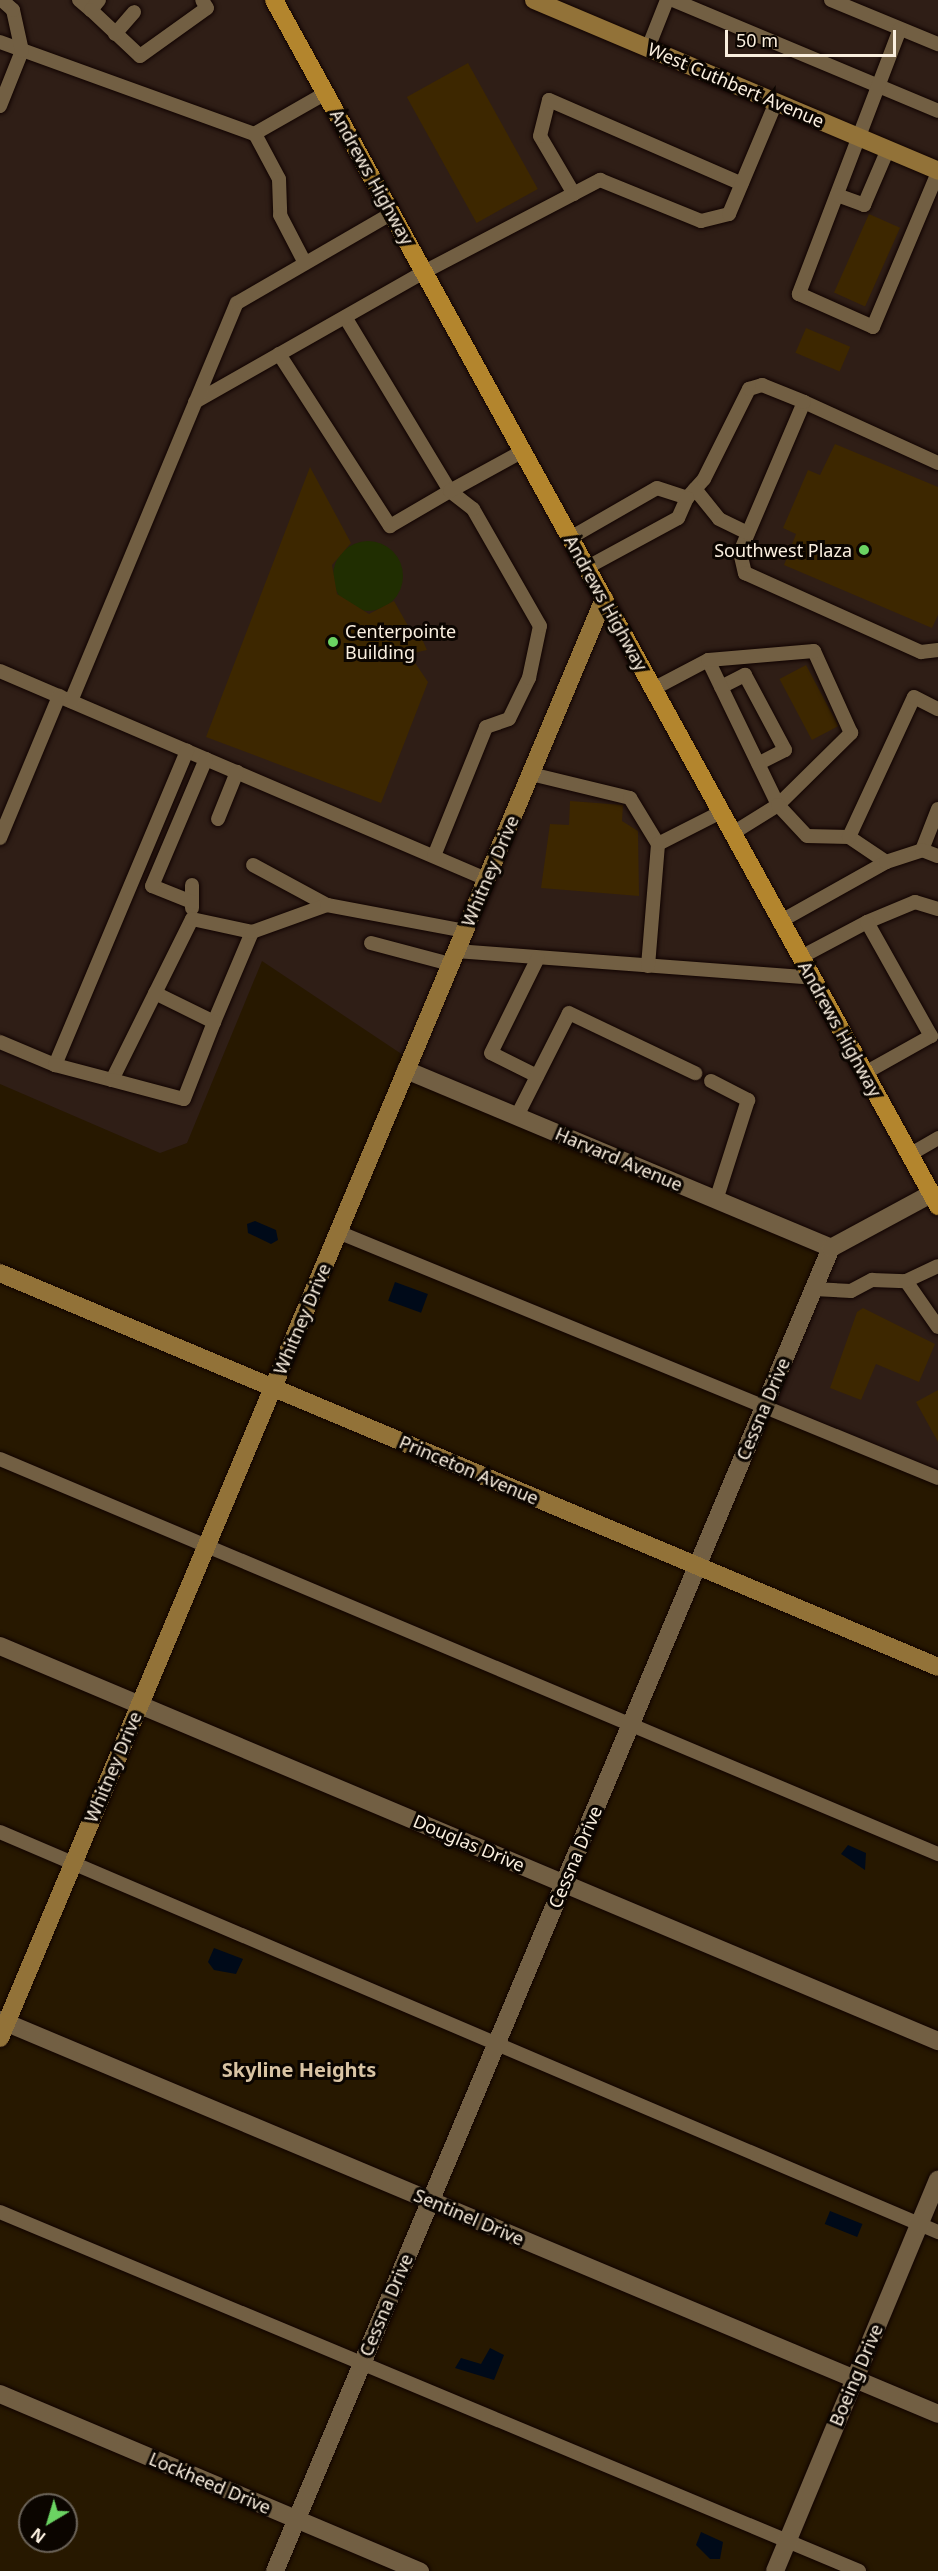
<!DOCTYPE html>
<html>
<head>
<meta charset="utf-8">
<style>
	body { margin:0 }
	#map { position:relative; width:938px; height:2571px; overflow:hidden; background:#271800; font-family:"Noto Sans",sans-serif }
	div>[style] { position:absolute }
	.commercial>* { inset:0; background:#2f1e16 }
	.green>* { inset:0; background:#202e01 }
	.round { border-radius:50% }
	.water>* { inset:0; background:#000a19; transform-origin:0 0 }
	.building>* { inset:0; background:#3d2700; transform-origin:0 0 }
	.roads { filter:drop-shadow(0 0 2px #100300) drop-shadow(0 0 2px #100300) }
	.lane>* { height:14px; margin:-7px; padding:0 7px; transform-origin:7px; border-radius:7px; background:#725f43 }
	.street>* { height:18px; margin:-9px; padding:0 9px; transform-origin:9px; border-radius:9px; background:#725f43 }
	.secondary>* { height:18px; margin:-9px; padding:0 9px; transform-origin:9px; border-radius:9px; background:#927238 }
	.primary>* { height:18px; margin:-9px; padding:0 9px; transform-origin:9px; border-radius:9px; background:#b3852d }
	.dots>* { width:16px; height:16px; translate:-50% -50%; box-sizing:border-box; border:3px solid #0b0500; border-radius:50% }
	span { translate:-50% -50%; white-space:nowrap; text-align:center; line-height:1.15; -webkit-text-stroke:6px #0b0500; paint-order:stroke }
	.street-label { font-size:18px; color:#faefdf }
	.poi-label { font-size:18px; color:#faefdf }
	.right { translate:-100% -50%; text-align:right }
	.left { translate:0 -50%; text-align:left }
	.neighbourhood-label { font-size:20px; color:#d8c3a3; font-weight:700 }
	.north { position:absolute; left:18px; top:2493px; width:60px; height:60px; box-sizing:border-box; background:#0b0500; border:2px solid #6b6359; border-radius:50%; rotate:218deg; font-size:16px; font-weight:700; line-height:24px; text-align:center; color:#faefdf }
	.north::after { content:''; display:block; margin:auto; width:21px; height:27px; background:#6bd362; clip-path:polygon(50% 0,100% 100%,50% 72%,0 100%) }
	.scale { position:absolute; left:725px; top:30px; width:171px; height:27px; box-sizing:border-box; border:3px solid #faefdf; border-top:0; padding-left:8px; font-size:18px; line-height:21px; white-space:nowrap; color:#faefdf; -webkit-text-stroke:4px #0b0500; paint-order:stroke }
</style>
</head>
<body>
<div id="map">
	<div class="commercial">
		<i style="clip-path:polygon(0 0,938px 0,938px 1478px,764px 1406px,830px 1248px,406px 1068px,409px 1059px,262px 961px,187px 1143px,160px 1153px,0 1084px)"></i>
	</div>
	<div class="green">
		<i class="round" style="left:333px;top:541px;width:70px;height:70px"></i>
	</div>
	<div class="water">
		<i style="clip-path:polygon(255px 1221px,276px 1230px,278px 1240px,271px 1244px,248px 1233px,247px 1224px)"></i>
		<i style="left:395px;top:1282px;width:35px;height:20px;rotate:20deg"></i>
		<i style="clip-path:polygon(848px 1845px,866px 1853px,865px 1870px,841px 1854px)"></i>
		<i style="clip-path:polygon(214px 1948px,243px 1959px,236px 1974px,214px 1970px,208px 1962px)"></i>
		<i style="left:830px;top:2211px;width:35px;height:14px;rotate:22deg"></i>
		<i style="clip-path:polygon(490px 2348px,504px 2355px,494px 2380px,455px 2368px,461px 2358px,481px 2364px)"></i>
		<i style="clip-path:polygon(701px 2532px,723px 2542px,720px 2559px,710px 2559px,696px 2545px)"></i>
	</div>
	<div class="building">
		<i style="left:468px;top:63px;width:144px;height:70px;rotate:61deg"></i>
		<i style="left:869px;top:214px;width:34px;height:86px;rotate:24deg"></i>
		<i style="left:806px;top:328px;width:48px;height:27px;rotate:23deg"></i>
		<i style="clip-path:polygon(835px 444px,938px 487px,938px 615px,932px 628px,784px 565px,796px 534px,783px 528px,808px 470px,820px 475px)"></i>
		<i style="clip-path:polygon(310px 467px,351px 543px,332px 565px,337px 594px,369px 614px,394px 601px,412px 633px,418px 630px,427px 650px,409px 654px,428px 682px,381px 803px,206px 737px)"></i>
		<i style="left:806px;top:665px;width:69px;height:30px;rotate:62deg"></i>
		<i style="clip-path:polygon(570px 801px,623px 805px,622px 821px,638px 831px,639px 896px,541px 888px,550px 824px,569px 825px)"></i>
		<i style="clip-path:polygon(863px 1308px,935px 1344px,919px 1382px,876px 1364px,861px 1400px,830px 1388px,857px 1312px)"></i>
		<i style="clip-path:polygon(938px 1390px,938px 1442px,916px 1402px)"></i>
	</div>
	<div class="roads">
		<div class="lane">
			<i style="left:79px;top:0;width:16px;rotate:40deg"></i>
			<i style="left:99px;top:0;width:13px;rotate:129deg"></i>
			<i style="left:91px;top:10px;width:67px;rotate:43.2deg"></i>
			<i style="left:140px;top:56px;width:82px;rotate:-35.6deg"></i>
			<i style="left:207px;top:8px;width:9px;rotate:-122deg"></i>
			<i style="left:673px;top:0;width:287px;rotate:22.7deg"></i>
			<i style="left:831px;top:0;width:116px;rotate:22.4deg"></i>
			<i style="left:900px;top:29px;width:284px;rotate:110.9deg"></i>
			<i style="left:799px;top:294px;width:81px;rotate:24deg"></i>
			<i style="left:873px;top:327px;width:168px;rotate:-67.2deg"></i>
			<i style="left:115px;top:34px;width:29px;rotate:-49deg"></i>
			<i style="left:0;top:42px;width:270px;rotate:19.9deg"></i>
			<i style="left:254px;top:134px;width:83px;rotate:-29.7deg"></i>
			<i style="left:648px;top:48px;width:52px;rotate:-68.4deg"></i>
			<i style="left:0;top:106px;width:59px;rotate:-68.2deg"></i>
			<i style="left:22px;top:51px;width:42px;rotate:-102.4deg"></i>
			<i style="left:13px;top:10px;width:15px;rotate:-138deg"></i>
			<i style="left:255px;top:134px;width:51px;rotate:61.9deg"></i>
			<i style="left:279px;top:179px;width:36px;rotate:88deg"></i>
			<i style="left:280px;top:215px;width:54px;rotate:62.5deg"></i>
			<i style="left:574px;top:194px;width:67px;rotate:-120.4deg"></i>
			<i style="left:540px;top:136px;width:37px;rotate:-76deg"></i>
			<i style="left:549px;top:100px;width:210px;rotate:23.5deg"></i>
			<i style="left:837px;top:195px;width:29px;rotate:20deg"></i>
			<i style="left:864px;top:205px;width:61px;rotate:-66.8deg"></i>
			<i style="left:279px;top:354px;width:205px;rotate:57.2deg"></i>
			<i style="left:390px;top:526px;width:69px;rotate:-30.3deg"></i>
			<i style="left:450px;top:491px;width:203px;rotate:-121.1deg"></i>
			<i style="left:195px;top:402px;width:263px;rotate:-29.6deg"></i>
			<i style="left:424px;top:272px;width:199px;rotate:-27.6deg"></i>
			<i style="left:600px;top:180px;width:109px;rotate:22.1deg"></i>
			<i style="left:701px;top:221px;width:29px;rotate:-14deg"></i>
			<i style="left:729px;top:214px;width:121px;rotate:-67.2deg"></i>
			<i style="left:938px;top:463px;width:147px;rotate:-155.5deg"></i>
			<i style="left:804px;top:402px;width:163px;rotate:113.1deg"></i>
			<i style="left:740px;top:552px;width:22px;rotate:77deg"></i>
			<i style="left:745px;top:573px;width:193px;rotate:24.2deg"></i>
			<i style="left:921px;top:652px;width:17px;rotate:-7deg"></i>
			<i style="left:695px;top:489px;width:38px;rotate:51deg"></i>
			<i style="left:719px;top:519px;width:32px;rotate:26deg"></i>
			<i style="left:687px;top:498px;width:25px;rotate:-48deg"></i>
			<i style="left:704px;top:479px;width:101px;rotate:-63.4deg"></i>
			<i style="left:749px;top:389px;width:14px;rotate:-17deg"></i>
			<i style="left:762px;top:385px;width:45px;rotate:22deg"></i>
			<i style="left:570px;top:538px;width:100px;rotate:-29.9deg"></i>
			<i style="left:657px;top:488px;width:32px;rotate:18deg"></i>
			<i style="left:687px;top:498px;width:22px;rotate:114deg"></i>
			<i style="left:678px;top:518px;width:105px;rotate:151.5deg"></i>
			<i style="left:0;top:671px;width:529px;rotate:23.17deg"></i>
			<i style="left:721px;top:687px;width:27px;rotate:-27deg"></i>
			<i style="left:745px;top:675px;width:85px;rotate:61.9deg"></i>
			<i style="left:785px;top:750px;width:30px;rotate:153deg"></i>
			<i style="left:653px;top:689px;width:62px;rotate:-27.8deg"></i>
			<i style="left:708px;top:660px;width:161px;rotate:64.2deg"></i>
			<i style="left:778px;top:805px;width:103px;rotate:-44.6deg"></i>
			<i style="left:851px;top:733px;width:90px;rotate:-114.3deg"></i>
			<i style="left:814px;top:651px;width:106px;rotate:175.1deg"></i>
			<i style="left:71px;top:701px;width:431px;rotate:-67.4deg"></i>
			<i style="left:237px;top:303px;width:179px;rotate:-30.1deg"></i>
			<i style="left:531px;top:774px;width:102px;rotate:13.6deg"></i>
			<i style="left:630px;top:798px;width:54px;rotate:58.7deg"></i>
			<i style="left:218px;top:819px;width:51px;rotate:-68deg"></i>
			<i style="left:733px;top:833px;width:53px;rotate:-31.9deg"></i>
			<i style="left:778px;top:805px;width:42px;rotate:46.9deg"></i>
			<i style="left:807px;top:836px;width:42px;rotate:1.4deg"></i>
			<i style="left:849px;top:837px;width:45px;rotate:34deg"></i>
			<i style="left:849px;top:837px;width:154px;rotate:-65.1deg"></i>
			<i style="left:914px;top:697px;width:27px;rotate:27deg"></i>
			<i style="left:0;top:838px;width:154px;rotate:-67.4deg"></i>
			<i style="left:922px;top:850px;width:44px;rotate:-68.7deg"></i>
			<i style="left:434px;top:856px;width:139px;rotate:-68deg"></i>
			<i style="left:486px;top:727px;width:24px;rotate:-19deg"></i>
			<i style="left:509px;top:719px;width:46px;rotate:-64deg"></i>
			<i style="left:529px;top:678px;width:53px;rotate:-78.1deg"></i>
			<i style="left:540px;top:626px;width:135px;rotate:-119.8deg"></i>
			<i style="left:473px;top:509px;width:29px;rotate:-142deg"></i>
			<i style="left:450px;top:491px;width:83px;rotate:-28.7deg"></i>
			<i style="left:253px;top:865px;width:84px;rotate:28.4deg"></i>
			<i style="left:192px;top:885px;width:23px;rotate:90deg"></i>
			<i style="left:192px;top:902px;width:43px;rotate:-158.2deg"></i>
			<i style="left:152px;top:886px;width:138px;rotate:-67deg"></i>
			<i style="left:781px;top:921px;width:120px;rotate:-29.3deg"></i>
			<i style="left:886px;top:862px;width:38px;rotate:-18deg"></i>
			<i style="left:922px;top:850px;width:17px;rotate:21deg"></i>
			<i style="left:867px;top:922px;width:52px;rotate:-22.6deg"></i>
			<i style="left:915px;top:902px;width:24px;rotate:17deg"></i>
			<i style="left:371px;top:943px;width:82px;rotate:14.9deg"></i>
			<i style="left:456px;top:951px;width:358px;rotate:4.3deg"></i>
			<i style="left:801px;top:957px;width:75px;rotate:-27.9deg"></i>
			<i style="left:867px;top:922px;width:131px;rotate:60.7deg"></i>
			<i style="left:931px;top:1036px;width:76px;rotate:150.7deg"></i>
			<i style="left:648px;top:966px;width:122px;rotate:-85.3deg"></i>
			<i style="left:658px;top:844px;width:71px;rotate:-26.9deg"></i>
			<i style="left:155px;top:993px;width:66px;rotate:26.2deg"></i>
			<i style="left:214px;top:1022px;width:98px;rotate:-67.1deg"></i>
			<i style="left:0;top:1042px;width:60px;rotate:22.7deg"></i>
			<i style="left:55px;top:1065px;width:341px;rotate:-67.2deg"></i>
			<i style="left:55px;top:1065px;width:59px;rotate:14.7deg"></i>
			<i style="left:112px;top:1080px;width:180px;rotate:-63.6deg"></i>
			<i style="left:192px;top:919px;width:61px;rotate:12.2deg"></i>
			<i style="left:252px;top:932px;width:80px;rotate:-19.8deg"></i>
			<i style="left:327px;top:905px;width:140px;rotate:10.7deg"></i>
			<i style="left:537px;top:1076px;width:51px;rotate:-153.4deg"></i>
			<i style="left:491px;top:1053px;width:106px;rotate:-63.7deg"></i>
			<i style="left:112px;top:1080px;width:74px;rotate:14.8deg"></i>
			<i style="left:184px;top:1099px;width:83px;rotate:-68.7deg"></i>
			<i style="left:711px;top:1081px;width:42px;rotate:27.2deg"></i>
			<i style="left:748px;top:1100px;width:105px;rotate:107.7deg"></i>
			<i style="left:517px;top:1116px;width:115px;rotate:-63.2deg"></i>
			<i style="left:569px;top:1013px;width:140px;rotate:25.5deg"></i>
			<i style="left:909px;top:1155px;width:34px;rotate:-30deg"></i>
			<i style="left:338px;top:1232px;width:648px;rotate:22.29deg"></i>
			<i style="left:906px;top:1281px;width:56px;rotate:55.2deg"></i>
			<i style="left:814px;top:1289px;width:37px;rotate:3deg"></i>
			<i style="left:851px;top:1291px;width:24px;rotate:-28deg"></i>
			<i style="left:872px;top:1280px;width:34px;rotate:2deg"></i>
			<i style="left:906px;top:1281px;width:35px;rotate:-25deg"></i>
			<i style="left:0;top:1459px;width:1018px;rotate:22.84deg"></i>
			<i style="left:0;top:1832px;width:1020px;rotate:23.1deg"></i>
			<i style="left:0;top:2212px;width:931px;rotate:22.68deg"></i>
		</div>
		<div class="street">
			<i style="left:406px;top:1070px;width:461px;rotate:22.7deg"></i>
			<i style="left:0;top:1646px;width:1018px;rotate:22.84deg"></i>
			<i style="left:0;top:2020px;width:1017px;rotate:22.78deg"></i>
			<i style="left:0;top:2394px;width:456px;rotate:22.9deg"></i>
			<i style="left:275px;top:2571px;width:1435px;rotate:-67.21deg"></i>
			<i style="left:831px;top:1248px;width:114px;rotate:-28.4deg"></i>
			<i style="left:775px;top:2571px;width:424px;rotate:-67.4deg"></i>
		</div>
		<div class="secondary">
			<i style="left:534px;top:0;width:439px;rotate:22.9deg"></i>
			<i style="left:0;top:1273px;width:1017px;rotate:22.78deg"></i>
			<i style="left:0;top:2038px;width:1561px;rotate:-67.23deg"></i>
		</div>
		<div class="primary">
			<i style="left:274px;top:0;width:1377px;rotate:61.16deg"></i>
		</div>
	</div>
	<div class="dots">
		<i style="left:864px;top:550px;background:#6bd362"></i>
		<i style="left:333px;top:642px;background:#6bd362"></i>
	</div>
	<div class="street-label">
		<span style="left:736px;top:85px;rotate:23deg">West Cuthbert Avenue</span>
		<span style="left:372px;top:177px;rotate:61deg">Andrews Highway</span>
		<span style="left:606px;top:603px;rotate:61deg">Andrews Highway</span>
		<span style="left:490px;top:871px;rotate:-67deg">Whitney Drive</span>
		<span style="left:840px;top:1029px;rotate:61deg">Andrews Highway</span>
		<span style="left:619px;top:1159px;rotate:23deg">Harvard Avenue</span>
		<span style="left:302px;top:1319px;rotate:-67deg">Whitney Drive</span>
		<span style="left:763px;top:1409px;rotate:-67deg">Cessna Drive</span>
		<span style="left:469px;top:1470px;rotate:23deg">Princeton Avenue</span>
		<span style="left:113px;top:1767px;rotate:-67deg">Whitney Drive</span>
		<span style="left:469px;top:1843px;rotate:23deg">Douglas Drive</span>
		<span style="left:575px;top:1857px;rotate:-67deg">Cessna Drive</span>
		<span style="left:469px;top:2217px;rotate:23deg">Sentinel Drive</span>
		<span style="left:386px;top:2305px;rotate:-67deg">Cessna Drive</span>
		<span style="left:856px;top:2375px;rotate:-67deg">Boeing Drive</span>
		<span style="left:210px;top:2483px;rotate:23deg">Lockheed Drive</span>
	</div>
	<div class="poi-label">
		<span class="right" style="left:852px;top:550px">Southwest Plaza</span>
		<span class="left" style="left:345px;top:642px">Centerpointe<br>Building</span>
	</div>
	<div class="neighbourhood-label">
		<span style="left:299px;top:2069px">Skyline Heights</span>
	</div>
	<div class="north">N</div>
	<div class="scale">50 m</div>
</div>
</body>
</html>
